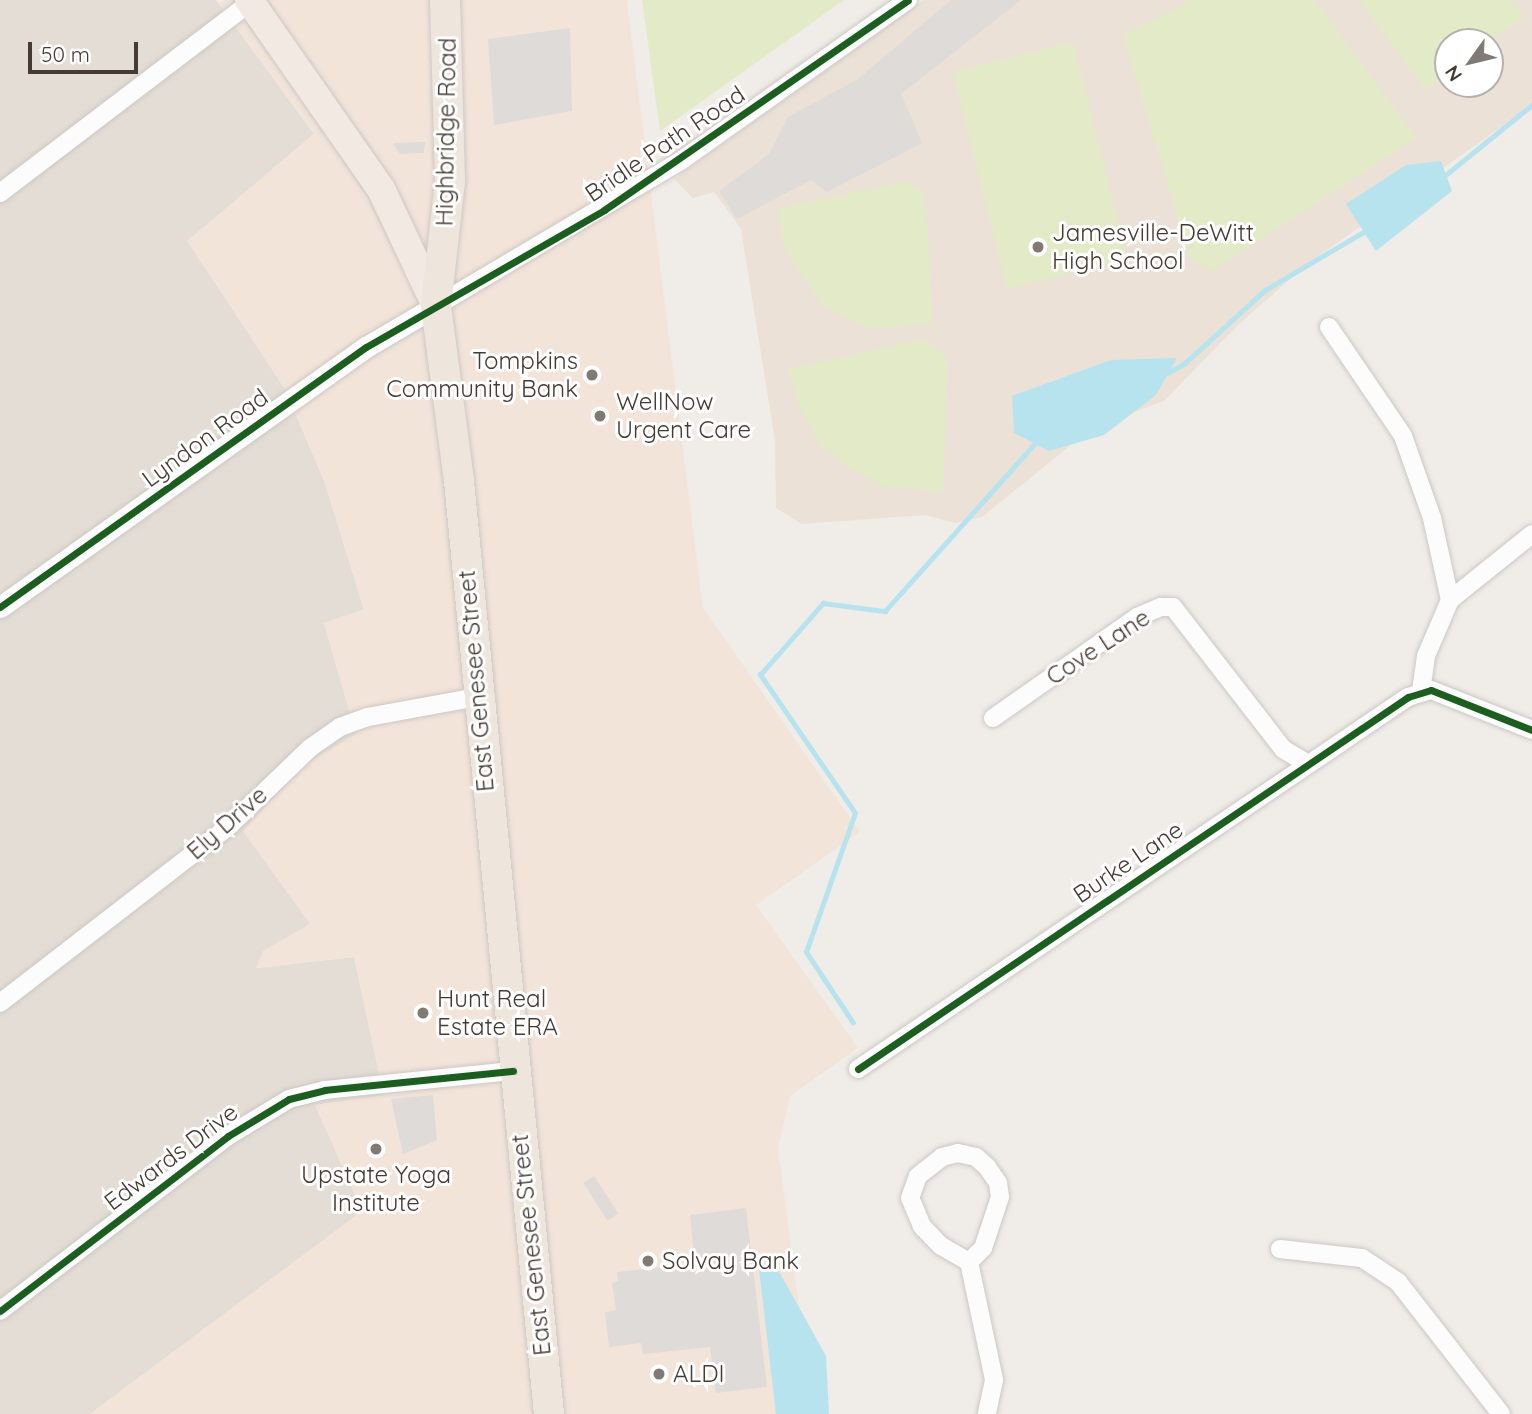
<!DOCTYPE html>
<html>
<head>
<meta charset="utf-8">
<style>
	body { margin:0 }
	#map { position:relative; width:1532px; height:1414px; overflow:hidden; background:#f0ece8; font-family:Quicksand,sans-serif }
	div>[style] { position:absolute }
	.residential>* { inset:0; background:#e4ddd5 }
	.commercial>* { inset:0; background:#f3e4da }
	.education>* { inset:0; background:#ebe1d7 }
	.green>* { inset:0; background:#e3eac7; transform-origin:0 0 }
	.parking>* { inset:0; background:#dfdbd8; transform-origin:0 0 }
	.water>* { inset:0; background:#b7e3ef }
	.stream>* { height:4.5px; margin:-2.25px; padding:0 2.25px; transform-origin:2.25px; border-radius:2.25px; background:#b7e3ef }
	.roads { filter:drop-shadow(0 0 2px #ccc8c4) drop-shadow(0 0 2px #ccc8c4) }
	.minor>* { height:18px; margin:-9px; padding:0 9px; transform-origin:9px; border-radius:9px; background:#fdfcfc }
	.tertiary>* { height:21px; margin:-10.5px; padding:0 10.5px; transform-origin:10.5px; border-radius:10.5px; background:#fdfcfc }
	.primary>* { height:28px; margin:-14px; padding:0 14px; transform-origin:14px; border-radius:14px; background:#f1e9e2 }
	.trunk>* { height:30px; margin:-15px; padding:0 15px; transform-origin:15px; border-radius:15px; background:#eee6dd }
	.cycleway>* { height:7px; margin:-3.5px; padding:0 3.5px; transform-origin:3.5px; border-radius:3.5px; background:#1b5e20 }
	.dots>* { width:19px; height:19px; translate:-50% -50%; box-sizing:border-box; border:4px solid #fff; border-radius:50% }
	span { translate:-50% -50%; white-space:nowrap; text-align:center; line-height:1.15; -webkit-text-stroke:6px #fff; paint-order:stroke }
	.street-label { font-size:24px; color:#453b34 }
	.poi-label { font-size:24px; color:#453b34 }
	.left { translate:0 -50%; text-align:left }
	.right { translate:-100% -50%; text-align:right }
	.north { position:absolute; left:1434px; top:28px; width:70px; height:70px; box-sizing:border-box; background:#fff; border:2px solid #b5b1ae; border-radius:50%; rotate:236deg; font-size:19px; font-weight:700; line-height:28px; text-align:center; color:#453b34 }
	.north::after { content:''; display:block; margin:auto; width:24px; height:32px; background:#817973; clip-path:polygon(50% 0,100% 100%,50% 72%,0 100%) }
	.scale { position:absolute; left:28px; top:42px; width:110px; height:32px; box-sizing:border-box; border:4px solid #453b34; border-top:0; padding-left:9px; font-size:21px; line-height:24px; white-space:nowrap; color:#453b34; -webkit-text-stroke:5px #fff; paint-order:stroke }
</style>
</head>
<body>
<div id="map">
	<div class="residential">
		<i style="clip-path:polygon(0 0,216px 0,314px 134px,188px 241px,285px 389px,325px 483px,364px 610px,324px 623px,356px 734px,304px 765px,311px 924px,264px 951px,257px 968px,354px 957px,384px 1096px,315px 1105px,363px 1211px,90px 1414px,0 1414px)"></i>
	</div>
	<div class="commercial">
		<i style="clip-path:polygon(224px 0,627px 0,703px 608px,860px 832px,756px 905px,858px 1048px,790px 1096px,778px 1148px,813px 1414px,90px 1414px,362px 1211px,315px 1105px,384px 1095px,354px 957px,256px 968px,263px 951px,310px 924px,243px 831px,304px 765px,356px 734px,324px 623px,364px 609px,325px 483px,285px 389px,187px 241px,314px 134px,219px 4px)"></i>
	</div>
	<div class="education">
		<i style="clip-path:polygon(evenodd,924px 0,1532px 0,1532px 105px,1306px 265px,1240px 323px,1165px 400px,1088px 431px,982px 517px,955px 523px,925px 515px,802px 524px,776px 508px,775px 441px,741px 229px,714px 192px,693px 198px,674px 179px,924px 0,1448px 42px,1490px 42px,1490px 84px,1448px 84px,1448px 42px)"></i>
	</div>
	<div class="green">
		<i style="clip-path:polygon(642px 0,844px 0,660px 131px)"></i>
		<i style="clip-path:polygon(1192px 0,1315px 0,1416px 138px,1212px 271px,1190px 259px,1123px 35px)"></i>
		<i style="clip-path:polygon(1359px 0,1511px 0,1524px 17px,1490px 42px,1448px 42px,1448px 73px,1426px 90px)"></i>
		<i style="left:1073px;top:42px;width:224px;height:124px;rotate:76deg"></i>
		<i style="clip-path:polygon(909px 181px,926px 195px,932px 324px,871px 329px,824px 307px,785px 250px,777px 209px)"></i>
		<i style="clip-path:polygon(923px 339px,947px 357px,943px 492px,885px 487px,844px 464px,820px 444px,800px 409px,788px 369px)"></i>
	</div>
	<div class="parking">
		<i style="clip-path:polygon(951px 0,1021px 0,901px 94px,922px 143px,827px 192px,811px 180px,737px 219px,719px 191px,769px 154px,788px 117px,858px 79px)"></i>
		<i style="clip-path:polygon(570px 28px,572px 111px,494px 125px,488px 39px)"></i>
		<i style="clip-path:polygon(425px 142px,424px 153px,400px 154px,393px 143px)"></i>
		<i style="clip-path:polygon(433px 1095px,437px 1140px,403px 1154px,391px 1099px)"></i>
		<i style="left:594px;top:1176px;width:45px;height:13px;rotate:57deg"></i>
		<i style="clip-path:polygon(746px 1208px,767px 1387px,716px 1393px,710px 1347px,643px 1354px,641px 1343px,609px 1347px,605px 1312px,616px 1310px,612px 1283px,618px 1281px,617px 1272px,695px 1264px,690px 1215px)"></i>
	</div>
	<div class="water">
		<i style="clip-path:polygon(1441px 161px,1452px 191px,1376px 251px,1346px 204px,1406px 165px)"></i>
		<i style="clip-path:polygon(1177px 358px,1156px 395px,1104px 435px,1049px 451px,1014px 433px,1012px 396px,1111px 360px)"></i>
		<i style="clip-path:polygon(758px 1261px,780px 1273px,826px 1356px,829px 1414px,776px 1414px)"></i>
	</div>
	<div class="stream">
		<i style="left:1443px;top:177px;width:114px;rotate:-39deg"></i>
		<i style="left:1167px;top:373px;width:19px;rotate:-28deg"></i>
		<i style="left:1184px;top:364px;width:110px;rotate:-42.4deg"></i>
		<i style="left:1265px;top:290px;width:118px;rotate:-30.5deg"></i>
		<i style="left:853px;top:1023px;width:85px;rotate:-123.5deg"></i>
		<i style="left:806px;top:952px;width:147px;rotate:-70.6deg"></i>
		<i style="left:855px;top:813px;width:168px;rotate:-124.5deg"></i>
		<i style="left:760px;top:675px;width:96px;rotate:-48.8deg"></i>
		<i style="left:823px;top:603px;width:63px;rotate:7.4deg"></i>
		<i style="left:885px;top:611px;width:229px;rotate:-48.2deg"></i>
	</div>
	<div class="roads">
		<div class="minor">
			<i style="left:0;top:193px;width:315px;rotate:-37.3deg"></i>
			<i style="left:436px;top:306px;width:286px;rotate:-30.7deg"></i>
			<i style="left:682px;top:160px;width:277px;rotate:-35.3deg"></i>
			<i style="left:1329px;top:327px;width:132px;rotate:55.8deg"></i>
			<i style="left:1403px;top:436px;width:87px;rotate:70.5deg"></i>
			<i style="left:1432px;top:518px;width:84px;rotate:77.6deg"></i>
			<i style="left:1450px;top:600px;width:61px;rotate:113.2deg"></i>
			<i style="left:1426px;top:656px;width:35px;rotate:98deg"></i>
			<i style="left:1450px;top:600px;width:105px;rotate:-38.8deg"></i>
			<i style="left:993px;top:718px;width:176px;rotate:-35deg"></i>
			<i style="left:1137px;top:617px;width:26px;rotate:-23deg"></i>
			<i style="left:1161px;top:607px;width:12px"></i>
			<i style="left:1173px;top:607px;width:180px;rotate:52.2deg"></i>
			<i style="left:1283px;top:749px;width:29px;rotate:31deg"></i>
			<i style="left:0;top:1003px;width:291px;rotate:-37.7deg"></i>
			<i style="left:230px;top:825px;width:111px;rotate:-43.9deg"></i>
			<i style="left:310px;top:748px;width:37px;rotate:-35deg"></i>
			<i style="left:340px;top:727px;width:30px;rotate:-20deg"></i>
			<i style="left:368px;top:717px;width:111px;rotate:-10.4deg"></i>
			<i style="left:858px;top:1069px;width:664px;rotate:-34.07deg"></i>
			<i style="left:1408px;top:697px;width:24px;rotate:-17deg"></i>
			<i style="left:1431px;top:690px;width:109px;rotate:21.6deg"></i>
			<i style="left:958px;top:1153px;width:18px;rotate:13deg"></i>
			<i style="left:976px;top:1157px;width:15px;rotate:42deg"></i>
			<i style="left:987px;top:1167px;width:19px;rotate:55deg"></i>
			<i style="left:998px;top:1183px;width:14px;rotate:82deg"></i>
			<i style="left:1000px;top:1197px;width:54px;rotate:108.4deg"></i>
			<i style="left:983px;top:1248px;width:20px;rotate:135deg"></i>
			<i style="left:969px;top:1262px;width:32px;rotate:-150deg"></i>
			<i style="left:941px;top:1246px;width:28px;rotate:-134deg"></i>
			<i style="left:922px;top:1226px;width:30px;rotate:-113deg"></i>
			<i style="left:910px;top:1198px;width:23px;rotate:-70deg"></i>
			<i style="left:918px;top:1176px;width:31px;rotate:-38deg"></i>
			<i style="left:942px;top:1157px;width:16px;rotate:-14deg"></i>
			<i style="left:1280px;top:1249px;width:82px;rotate:6.3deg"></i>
			<i style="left:1362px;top:1258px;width:43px;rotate:33.7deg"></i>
			<i style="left:1398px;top:1282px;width:167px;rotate:52deg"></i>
			<i style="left:969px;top:1262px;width:121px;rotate:78deg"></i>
			<i style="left:994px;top:1380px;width:35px;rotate:102deg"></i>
			<i style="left:0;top:1311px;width:287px;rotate:-37.5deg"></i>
			<i style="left:228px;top:1136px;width:71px;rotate:-31.2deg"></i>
			<i style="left:289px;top:1099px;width:37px;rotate:-14deg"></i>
			<i style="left:325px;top:1090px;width:189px;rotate:-5.8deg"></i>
		</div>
		<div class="tertiary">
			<i style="left:0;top:607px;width:449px;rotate:-35.4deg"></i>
			<i style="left:366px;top:347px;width:81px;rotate:-30.4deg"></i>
		</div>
		<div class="primary">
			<i style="left:249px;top:0;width:233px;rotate:55.1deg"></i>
			<i style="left:382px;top:191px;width:127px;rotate:64.8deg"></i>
		</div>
		<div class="trunk">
			<i style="left:445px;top:0;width:181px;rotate:88.4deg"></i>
			<i style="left:450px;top:181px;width:126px;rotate:96.4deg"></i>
			<i style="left:436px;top:306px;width:177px;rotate:82.5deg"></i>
			<i style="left:459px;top:481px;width:937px;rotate:84.49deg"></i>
		</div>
	</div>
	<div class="cycleway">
		<i style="left:0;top:607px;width:449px;rotate:-35.4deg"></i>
		<i style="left:366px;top:347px;width:275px;rotate:-29.9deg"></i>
		<i style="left:604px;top:210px;width:369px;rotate:-34.6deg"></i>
		<i style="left:858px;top:1069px;width:664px;rotate:-34.07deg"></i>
		<i style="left:1408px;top:697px;width:24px;rotate:-17deg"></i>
		<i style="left:1431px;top:690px;width:109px;rotate:21.6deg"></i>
		<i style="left:0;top:1311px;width:287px;rotate:-37.5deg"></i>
		<i style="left:228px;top:1136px;width:71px;rotate:-31.2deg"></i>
		<i style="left:289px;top:1099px;width:37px;rotate:-14deg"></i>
		<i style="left:325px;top:1090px;width:189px;rotate:-5.8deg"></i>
	</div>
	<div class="dots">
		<i style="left:1038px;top:247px;background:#817973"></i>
		<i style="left:592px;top:375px;background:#817973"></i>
		<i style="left:600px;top:416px;background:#817973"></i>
		<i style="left:423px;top:1013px;background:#817973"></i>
		<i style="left:376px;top:1149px;background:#817973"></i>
		<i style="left:648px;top:1261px;background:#817973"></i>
		<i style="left:659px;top:1374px;background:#817973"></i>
	</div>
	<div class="street-label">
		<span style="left:446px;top:132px;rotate:-89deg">Highbridge Road</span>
		<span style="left:665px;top:144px;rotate:-34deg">Bridle Path Road</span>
		<span style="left:205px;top:438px;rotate:-36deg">Lyndon Road</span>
		<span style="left:1098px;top:647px;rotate:-33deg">Cove Lane</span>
		<span style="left:476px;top:681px;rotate:-95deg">East Genesee Street</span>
		<span style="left:227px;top:823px;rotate:-41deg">Ely Drive</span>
		<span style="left:1128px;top:862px;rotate:-34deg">Burke Lane</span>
		<span style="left:171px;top:1157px;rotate:-37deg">Edwards Drive</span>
		<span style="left:531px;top:1245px;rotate:-96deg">East Genesee Street</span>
	</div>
	<div class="poi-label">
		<span class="left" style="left:1052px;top:247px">Jamesville-DeWitt<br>High School</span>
		<span class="right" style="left:578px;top:375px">Tompkins<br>Community Bank</span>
		<span class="left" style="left:616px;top:416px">WellNow<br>Urgent Care</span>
		<span class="left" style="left:437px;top:1013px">Hunt Real<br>Estate ERA</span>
		<span style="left:376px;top:1189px">Upstate Yoga<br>Institute</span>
		<span class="left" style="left:662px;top:1261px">Solvay Bank</span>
		<span class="left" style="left:673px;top:1374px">ALDI</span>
	</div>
	<div class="north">N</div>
	<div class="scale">50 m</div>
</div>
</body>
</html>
